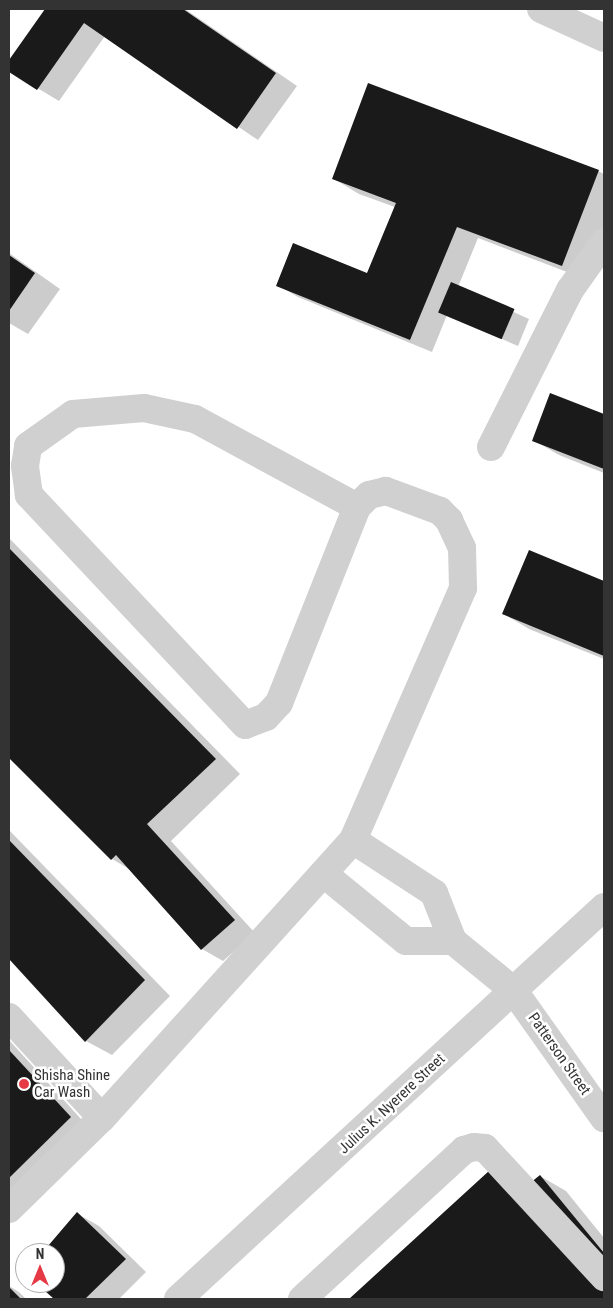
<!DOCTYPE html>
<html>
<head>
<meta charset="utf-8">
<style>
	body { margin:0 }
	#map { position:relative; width:613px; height:1308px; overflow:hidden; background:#fff; font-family:"Roboto Condensed",sans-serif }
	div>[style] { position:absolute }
	.shadow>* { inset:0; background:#0003 }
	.building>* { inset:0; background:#1a1a1a; transform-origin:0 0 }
	.minor>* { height:28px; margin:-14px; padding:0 14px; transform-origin:14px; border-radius:14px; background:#d0d0d0 }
	.dots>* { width:14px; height:14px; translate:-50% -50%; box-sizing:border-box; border:2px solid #fff; border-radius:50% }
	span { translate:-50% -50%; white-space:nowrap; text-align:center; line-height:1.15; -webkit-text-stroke:5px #fff; paint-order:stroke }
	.street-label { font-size:15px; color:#333 }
	.poi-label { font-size:15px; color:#333 }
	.left { translate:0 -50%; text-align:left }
	.frame { position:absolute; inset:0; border:10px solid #333; pointer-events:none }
	.north { position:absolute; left:15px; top:1243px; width:50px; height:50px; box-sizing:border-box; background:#fff; border:1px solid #adadad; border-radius:50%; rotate:0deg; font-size:14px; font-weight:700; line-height:20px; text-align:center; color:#333 }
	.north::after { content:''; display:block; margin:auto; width:18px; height:22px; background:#e63946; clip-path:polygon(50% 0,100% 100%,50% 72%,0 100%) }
</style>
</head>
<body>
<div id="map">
	<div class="shadow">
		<i style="clip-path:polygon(46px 9px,185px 9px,297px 86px,258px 140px,105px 36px,59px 101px,9px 71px,9px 62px)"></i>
		<i style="clip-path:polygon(598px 171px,604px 174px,604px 237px,588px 280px,478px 238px,458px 287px,529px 319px,518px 346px,447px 315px,432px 352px,298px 297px,277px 285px,368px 275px,395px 207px,359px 194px,334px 179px)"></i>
		<i style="clip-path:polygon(9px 253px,60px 289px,28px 334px,9px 323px)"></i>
		<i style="clip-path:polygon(551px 395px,604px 415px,604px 473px,559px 455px,533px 440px)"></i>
		<i style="clip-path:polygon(9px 538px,240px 774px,171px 841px,255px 933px,223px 961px,202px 949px,131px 870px,112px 859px,9px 756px)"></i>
		<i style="clip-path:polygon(529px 552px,604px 583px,604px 659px,529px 629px,504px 614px)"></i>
		<i style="clip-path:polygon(9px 830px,170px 996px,112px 1055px,86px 1041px,9px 958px)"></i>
		<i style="clip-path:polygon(9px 1040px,91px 1130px,9px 1205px)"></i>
		<i style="clip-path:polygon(490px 1171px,521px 1192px,540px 1176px,566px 1191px,604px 1238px,604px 1299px,350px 1299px)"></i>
		<i style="clip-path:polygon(78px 1214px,99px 1226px,146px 1272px,119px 1299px,55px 1299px,38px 1283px,55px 1283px,55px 1253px,44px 1253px)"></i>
		<i style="clip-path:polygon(9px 1286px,19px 1292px,26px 1299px,9px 1299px)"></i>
	</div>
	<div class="building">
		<i style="clip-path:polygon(45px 9px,183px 9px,276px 73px,237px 129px,84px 23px,37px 90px,9px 72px,9px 60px)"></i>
		<i style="clip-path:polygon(368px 83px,599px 170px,562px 266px,457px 227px,410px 340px,276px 286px,293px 243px,367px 273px,396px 203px,332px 179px)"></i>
		<i style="clip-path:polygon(9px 255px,35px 273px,9px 311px)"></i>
		<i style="left:451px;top:282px;width:69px;height:33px;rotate:23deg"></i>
		<i style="clip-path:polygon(550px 393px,604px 414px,604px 469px,532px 441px)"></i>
		<i style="clip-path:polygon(9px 548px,216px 759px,147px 824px,235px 920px,201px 950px,116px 855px,111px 860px,9px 758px)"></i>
		<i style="clip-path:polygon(529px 550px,604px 581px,604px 656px,502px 614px)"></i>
		<i style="clip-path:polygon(9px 840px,145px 980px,85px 1042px,9px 959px)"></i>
		<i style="clip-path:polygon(9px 1050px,71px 1117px,9px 1178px)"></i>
		<i style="clip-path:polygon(490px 1170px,514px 1196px,540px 1175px,604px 1253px,604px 1299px,349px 1299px)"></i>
		<i style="clip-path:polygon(77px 1212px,126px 1259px,85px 1299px,54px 1299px,36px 1283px,55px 1283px,55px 1253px,42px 1253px)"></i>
		<i style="clip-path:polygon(9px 1287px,21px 1299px,9px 1299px)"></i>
	</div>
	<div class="minor">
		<i style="left:541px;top:9px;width:69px;rotate:24.7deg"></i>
		<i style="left:491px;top:447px;width:176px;rotate:-63.3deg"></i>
		<i style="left:570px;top:290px;width:59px;rotate:-54.7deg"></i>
		<i style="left:353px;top:840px;width:97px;rotate:33.2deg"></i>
		<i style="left:434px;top:893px;width:52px;rotate:68.4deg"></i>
		<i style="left:453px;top:941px;width:79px;rotate:39.3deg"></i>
		<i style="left:514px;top:991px;width:156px;rotate:54.7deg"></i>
		<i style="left:324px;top:874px;width:106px;rotate:39.3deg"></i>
		<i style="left:406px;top:941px;width:47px"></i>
		<i style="left:9px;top:1017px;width:137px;rotate:47.4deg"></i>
		<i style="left:9px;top:1209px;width:130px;rotate:-44.4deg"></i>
		<i style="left:102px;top:1118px;width:375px;rotate:-47.9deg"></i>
		<i style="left:353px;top:840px;width:275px;rotate:-66.4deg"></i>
		<i style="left:463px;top:588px;width:40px;rotate:-91.4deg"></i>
		<i style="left:462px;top:548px;width:31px;rotate:-115deg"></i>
		<i style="left:449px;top:520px;width:13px;rotate:-135deg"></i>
		<i style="left:440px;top:511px;width:58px;rotate:-159.7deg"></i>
		<i style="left:386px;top:491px;width:17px;rotate:167deg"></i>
		<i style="left:369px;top:495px;width:17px;rotate:135deg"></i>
		<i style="left:357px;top:507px;width:211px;rotate:111.7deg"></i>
		<i style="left:279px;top:703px;width:19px;rotate:133deg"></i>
		<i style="left:266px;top:717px;width:22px;rotate:159deg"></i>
		<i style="left:245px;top:725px;width:316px;rotate:-133.2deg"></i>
		<i style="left:29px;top:495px;width:29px;rotate:-98deg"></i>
		<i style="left:25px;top:466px;width:20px;rotate:-81deg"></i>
		<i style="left:28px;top:446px;width:55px;rotate:-35.4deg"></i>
		<i style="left:73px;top:414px;width:71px;rotate:-4.8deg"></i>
		<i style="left:144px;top:408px;width:52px;rotate:12.2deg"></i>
		<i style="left:195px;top:419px;width:184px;rotate:28.5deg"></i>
		<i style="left:178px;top:1299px;width:579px;rotate:-42.62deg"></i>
		<i style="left:302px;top:1299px;width:220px;rotate:-42.6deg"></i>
		<i style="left:464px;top:1150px;width:10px;rotate:-17deg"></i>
		<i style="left:474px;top:1147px;width:11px;rotate:5deg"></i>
		<i style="left:485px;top:1148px;width:176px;rotate:47.3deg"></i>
	</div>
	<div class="dots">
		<i style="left:24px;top:1084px;background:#e63946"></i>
	</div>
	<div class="street-label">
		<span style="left:559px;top:1054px;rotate:55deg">Patterson Street</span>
		<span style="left:392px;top:1104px;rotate:-43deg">Julius K. Nyerere Street</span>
	</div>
	<div class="poi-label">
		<span class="left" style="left:34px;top:1084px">Shisha Shine<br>Car Wash</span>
	</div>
	<div class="frame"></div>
	<div class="north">N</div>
</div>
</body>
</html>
